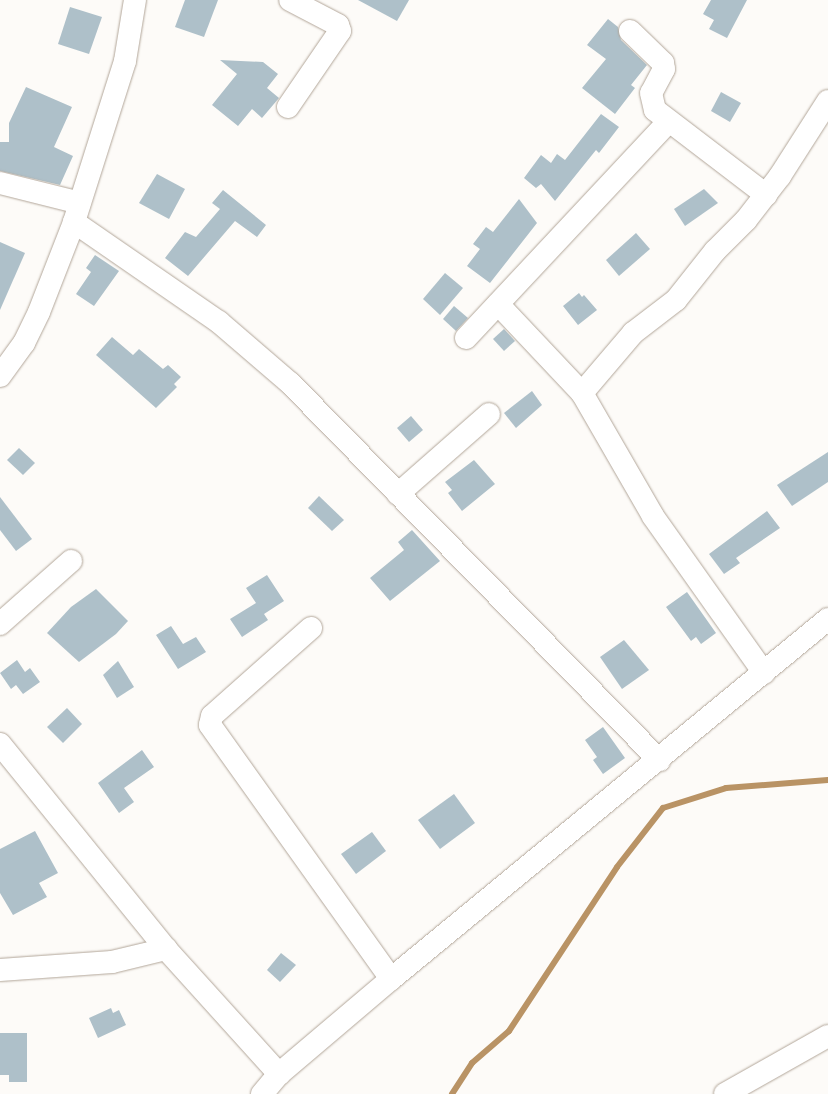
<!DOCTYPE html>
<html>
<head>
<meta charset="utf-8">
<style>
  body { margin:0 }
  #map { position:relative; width:828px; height:1094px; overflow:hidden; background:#fdfbf8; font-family:Rubik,sans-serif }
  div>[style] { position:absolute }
  .stream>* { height:6px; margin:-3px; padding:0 3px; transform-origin:3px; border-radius:3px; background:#b99365 }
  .building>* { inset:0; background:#aec0c9 }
  .roads { filter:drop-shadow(0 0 1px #b2a699) drop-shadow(0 0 1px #b2a699) }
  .street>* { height:22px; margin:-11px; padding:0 11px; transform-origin:11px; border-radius:11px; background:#fff }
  span { translate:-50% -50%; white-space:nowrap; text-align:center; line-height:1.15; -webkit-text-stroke:4px #fff; paint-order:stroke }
</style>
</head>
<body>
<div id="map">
  <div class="stream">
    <i style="left:452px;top:1094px;width:37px;rotate:-57deg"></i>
    <i style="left:472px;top:1063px;width:49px;rotate:-40.9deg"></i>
    <i style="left:509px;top:1031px;width:196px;rotate:-56.6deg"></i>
    <i style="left:617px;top:867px;width:75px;rotate:-52.1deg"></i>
    <i style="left:663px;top:808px;width:66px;rotate:-17.6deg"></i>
    <i style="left:726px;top:788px;width:102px;rotate:-4.5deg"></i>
  </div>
  <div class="building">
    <i style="clip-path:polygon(185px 0,218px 0,204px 37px,175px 27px)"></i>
    <i style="clip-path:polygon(358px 0,409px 0,397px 21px)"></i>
    <i style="clip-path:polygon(711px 0,747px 0,727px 38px,709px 29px,714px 20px,703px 14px)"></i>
    <i style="clip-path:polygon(70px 7px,102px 17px,89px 54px,58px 44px)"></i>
    <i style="clip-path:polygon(608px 19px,618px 27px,621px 40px,647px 65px,631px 85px,635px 88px,615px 114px,582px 88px,606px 59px,587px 45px)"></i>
    <i style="clip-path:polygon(220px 60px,263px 62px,278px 74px,267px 88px,279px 98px,262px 118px,252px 109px,238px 126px,212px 105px,237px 74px)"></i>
    <i style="clip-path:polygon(26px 87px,72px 107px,54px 147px,73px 156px,60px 185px,0 171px,0 142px,9px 142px,9px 123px)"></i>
    <i style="clip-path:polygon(721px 92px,741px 103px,730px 122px,711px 111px)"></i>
    <i style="clip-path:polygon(601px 114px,619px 127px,599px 153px,596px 150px,555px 201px,541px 184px,536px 188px,524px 178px,541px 155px,551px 163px,557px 154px,565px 160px)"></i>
    <i style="clip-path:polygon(157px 174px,185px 189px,169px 219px,139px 203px)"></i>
    <i style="clip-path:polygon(704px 189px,718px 203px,685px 226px,674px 209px)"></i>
    <i style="clip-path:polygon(223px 190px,266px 225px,257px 237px,235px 221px,188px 276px,165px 258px,185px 232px,196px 237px,220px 209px,212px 203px)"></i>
    <i style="clip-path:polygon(519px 199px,537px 223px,490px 283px,467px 266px,480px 249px,473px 244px,486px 227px,493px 232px)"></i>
    <i style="clip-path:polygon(636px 233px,650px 249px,619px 276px,606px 260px)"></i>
    <i style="clip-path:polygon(0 242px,25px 253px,0 310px)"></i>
    <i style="clip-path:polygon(95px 255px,119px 271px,94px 306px,76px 294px,91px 272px,86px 268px)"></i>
    <i style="clip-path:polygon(445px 273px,463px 288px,440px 315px,423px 299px)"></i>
    <i style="clip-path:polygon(579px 293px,582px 297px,584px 295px,597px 310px,578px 325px,563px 306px)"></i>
    <i style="clip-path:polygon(454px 306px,468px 318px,456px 331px,443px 319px)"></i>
    <i style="clip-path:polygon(504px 329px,515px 341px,504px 351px,493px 339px)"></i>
    <i style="clip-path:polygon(112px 337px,133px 355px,139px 349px,163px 369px,168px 365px,181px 377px,174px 384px,177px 387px,156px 408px,96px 355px)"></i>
    <i style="clip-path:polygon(532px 391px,542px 405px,516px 428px,504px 413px)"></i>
    <i style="clip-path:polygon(411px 416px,423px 430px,409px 442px,397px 428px)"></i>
    <i style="clip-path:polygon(19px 448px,35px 463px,23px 475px,7px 460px)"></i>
    <i style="clip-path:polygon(828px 452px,828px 482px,792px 506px,777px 485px)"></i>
    <i style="clip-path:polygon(474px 460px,495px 484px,462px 511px,448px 493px,452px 490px,445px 482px)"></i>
    <i style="clip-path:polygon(319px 496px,344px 520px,332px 531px,308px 508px)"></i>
    <i style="clip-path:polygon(0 497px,32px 539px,16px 551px,0 530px)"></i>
    <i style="clip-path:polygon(767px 511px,780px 528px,736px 558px,740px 563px,724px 574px,709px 554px)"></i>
    <i style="clip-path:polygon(412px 530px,440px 561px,390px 601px,370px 578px,404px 550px,398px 542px)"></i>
    <i style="clip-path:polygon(267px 575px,284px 601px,264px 614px,268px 620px,242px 637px,230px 619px,256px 603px,246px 588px)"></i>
    <i style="clip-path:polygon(96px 589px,128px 621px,116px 634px,79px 662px,47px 633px,71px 607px)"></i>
    <i style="clip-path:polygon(687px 592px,716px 633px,701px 644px,696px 637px,691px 641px,666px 607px)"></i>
    <i style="clip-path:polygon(171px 626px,183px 644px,196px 637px,206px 652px,178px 669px,156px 635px)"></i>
    <i style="clip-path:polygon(624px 640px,649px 670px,622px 689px,600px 657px)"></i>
    <i style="clip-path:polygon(17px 660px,25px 672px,30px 668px,40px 682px,23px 694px,16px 685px,11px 689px,0 673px)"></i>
    <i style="clip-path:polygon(118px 661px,134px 687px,117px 698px,103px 675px)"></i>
    <i style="clip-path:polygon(67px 708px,82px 724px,63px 743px,47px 727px)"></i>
    <i style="clip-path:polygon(603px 727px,625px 758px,603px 774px,593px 760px,597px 757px,585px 740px)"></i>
    <i style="clip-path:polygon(142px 750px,154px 767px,124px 788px,134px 802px,119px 813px,98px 783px)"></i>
    <i style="clip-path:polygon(454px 794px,475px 823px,440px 849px,418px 820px)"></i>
    <i style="clip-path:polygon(35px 831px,58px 873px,39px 883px,47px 897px,13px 915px,0 893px,0 849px)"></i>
    <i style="clip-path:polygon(372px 832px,386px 851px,356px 874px,341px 854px)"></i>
    <i style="clip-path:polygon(281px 953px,296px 965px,280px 982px,267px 970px)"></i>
    <i style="clip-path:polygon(111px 1008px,113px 1013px,119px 1010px,126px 1025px,98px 1038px,89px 1018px)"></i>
    <i style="clip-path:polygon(0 1033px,27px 1033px,27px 1082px,9px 1082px,9px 1075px,0 1075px)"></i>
  </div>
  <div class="roads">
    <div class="street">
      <i style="left:630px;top:31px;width:46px;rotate:44.1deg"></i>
      <i style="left:663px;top:63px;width:6px;rotate:81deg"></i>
      <i style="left:664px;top:69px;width:27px;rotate:118deg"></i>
      <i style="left:651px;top:93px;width:17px;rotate:77deg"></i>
      <i style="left:655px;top:110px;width:140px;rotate:37.4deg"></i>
      <i style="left:288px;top:107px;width:92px;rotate:-55.6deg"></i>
      <i style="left:340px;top:31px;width:6px;rotate:-108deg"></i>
      <i style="left:338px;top:25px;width:54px;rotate:-152.5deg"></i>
      <i style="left:0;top:183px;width:82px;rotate:14deg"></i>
      <i style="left:74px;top:222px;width:176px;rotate:34.6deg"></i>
      <i style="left:219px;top:322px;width:94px;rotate:40.7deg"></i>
      <i style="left:290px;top:383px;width:528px;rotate:45.61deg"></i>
      <i style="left:498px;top:304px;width:122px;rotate:46.7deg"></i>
      <i style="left:466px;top:338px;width:296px;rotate:-46.9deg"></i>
      <i style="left:0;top:376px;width:41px;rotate:-54deg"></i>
      <i style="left:24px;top:343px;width:34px;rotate:-64deg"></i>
      <i style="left:39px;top:312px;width:97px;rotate:-68.7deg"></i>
      <i style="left:74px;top:222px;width:169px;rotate:-72.4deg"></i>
      <i style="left:125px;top:61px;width:62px;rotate:-80.7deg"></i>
      <i style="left:398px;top:494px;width:121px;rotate:-41.3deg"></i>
      <i style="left:0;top:624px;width:95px;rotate:-41.6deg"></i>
      <i style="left:311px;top:628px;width:132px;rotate:138.4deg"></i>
      <i style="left:212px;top:716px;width:9px;rotate:103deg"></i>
      <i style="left:210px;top:725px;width:312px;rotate:54.5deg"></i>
      <i style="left:764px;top:673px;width:192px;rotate:-125.3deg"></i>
      <i style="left:653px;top:516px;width:142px;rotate:-120deg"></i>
      <i style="left:582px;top:393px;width:79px;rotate:-49.6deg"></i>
      <i style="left:633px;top:333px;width:54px;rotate:-37.5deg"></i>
      <i style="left:676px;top:300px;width:63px;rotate:-51.5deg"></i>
      <i style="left:715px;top:251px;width:44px;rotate:-45deg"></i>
      <i style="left:746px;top:220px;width:56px;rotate:-52.3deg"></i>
      <i style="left:780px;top:176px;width:89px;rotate:-57.4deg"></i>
      <i style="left:0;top:744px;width:264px;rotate:51deg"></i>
      <i style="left:166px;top:949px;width:169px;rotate:47.9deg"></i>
      <i style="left:0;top:970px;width:112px;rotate:-4.1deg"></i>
      <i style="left:112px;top:962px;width:56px;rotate:-13.5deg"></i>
      <i style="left:262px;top:1094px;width:26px;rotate:-50deg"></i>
      <i style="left:279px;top:1074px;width:147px;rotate:-40.3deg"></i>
      <i style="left:391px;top:979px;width:566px;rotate:-39.48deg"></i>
      <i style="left:725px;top:1094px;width:118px;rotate:-29.4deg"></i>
    </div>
  </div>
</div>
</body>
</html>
